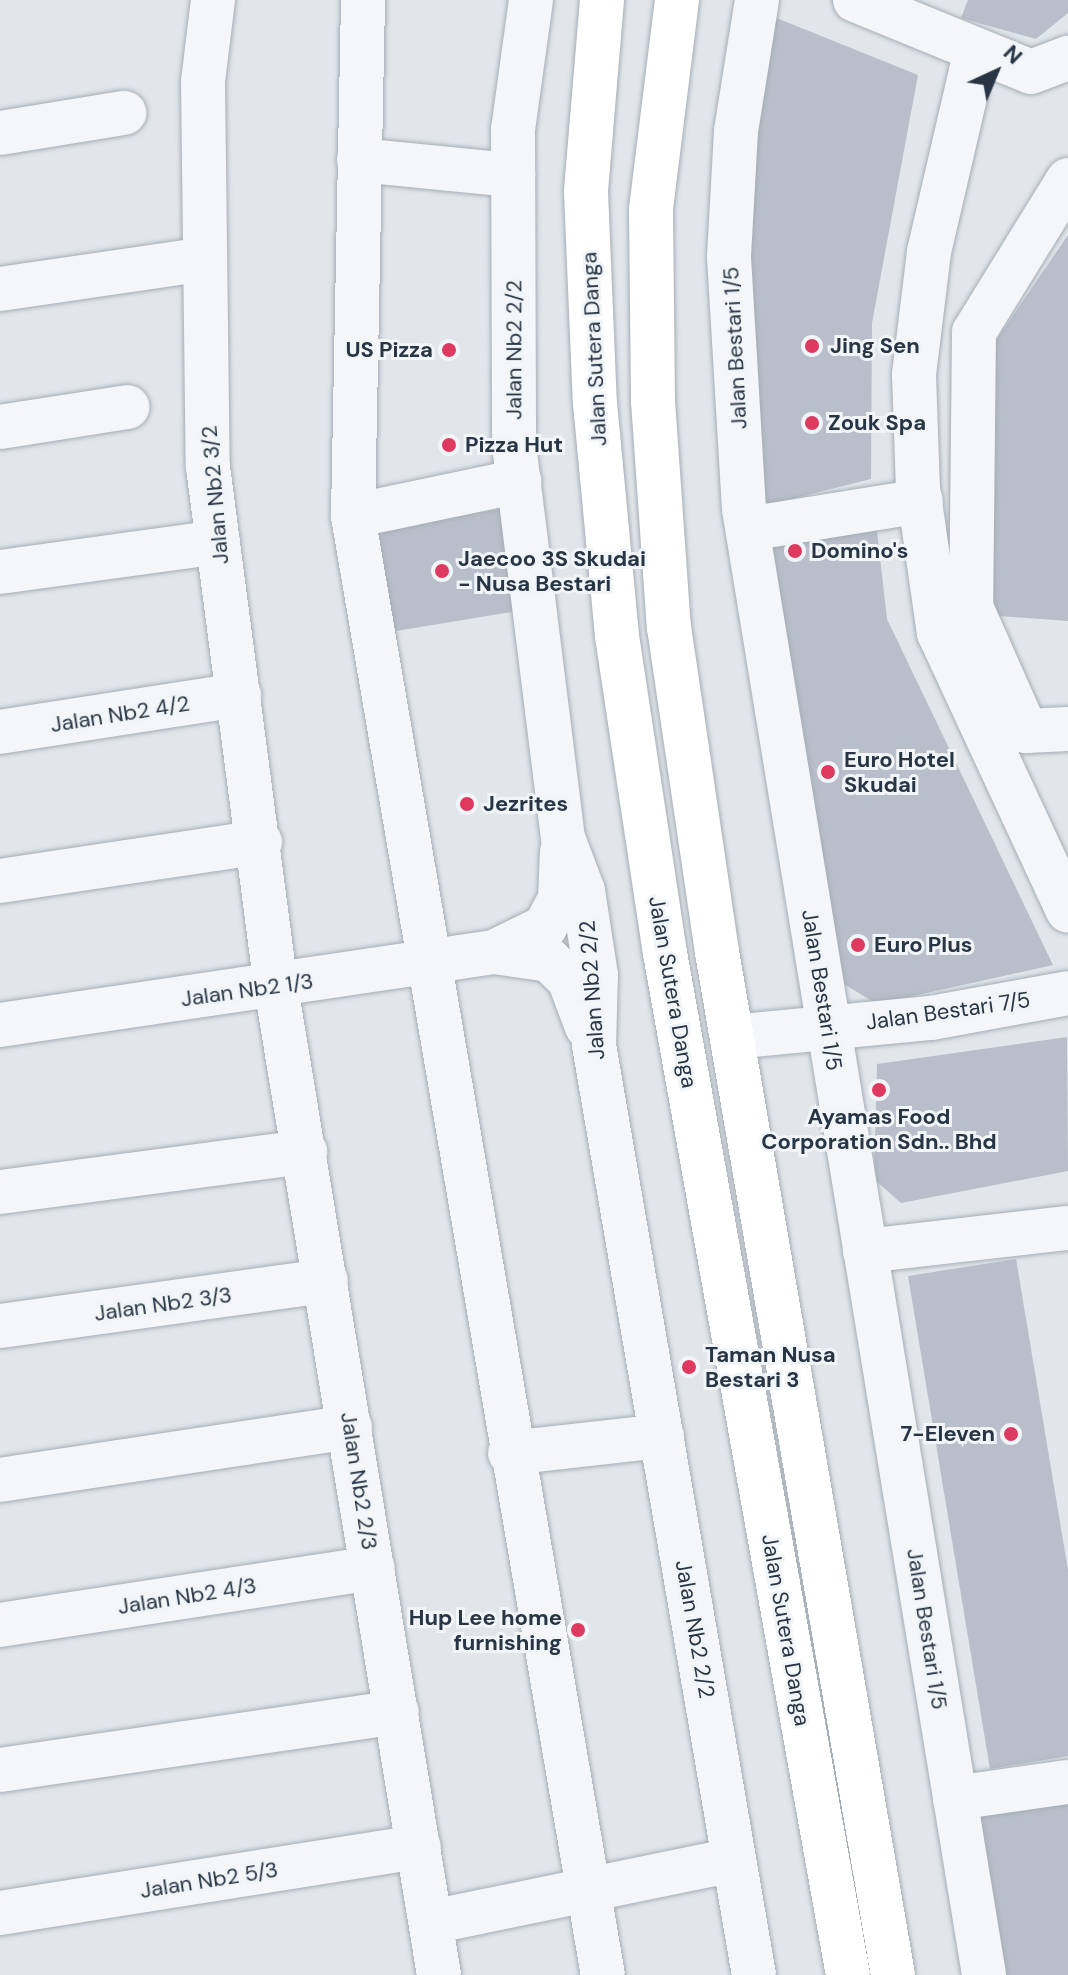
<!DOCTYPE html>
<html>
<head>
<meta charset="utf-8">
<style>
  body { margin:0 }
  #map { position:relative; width:1068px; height:1975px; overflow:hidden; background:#e1e6eb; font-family:"DM Sans",sans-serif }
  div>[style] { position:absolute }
  .building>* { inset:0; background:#b8bfca }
  .roads { filter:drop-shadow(0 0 2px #a5adb6) drop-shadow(0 0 2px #a5adb6) }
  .minor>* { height:44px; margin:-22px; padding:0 22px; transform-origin:22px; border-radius:22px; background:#f4f6f9 }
  .major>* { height:44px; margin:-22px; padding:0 22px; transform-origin:22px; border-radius:22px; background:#fff }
  .dots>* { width:22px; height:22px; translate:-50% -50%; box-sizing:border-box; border:4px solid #f1f5f8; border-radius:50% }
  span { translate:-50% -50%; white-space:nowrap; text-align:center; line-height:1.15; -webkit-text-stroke:6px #f1f5f8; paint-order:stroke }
  .poi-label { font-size:22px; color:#273545; font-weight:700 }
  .left { translate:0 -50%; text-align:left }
  .right { translate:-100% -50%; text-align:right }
  .street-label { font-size:22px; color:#273545 }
  .north { position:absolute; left:956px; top:32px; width:80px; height:80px; -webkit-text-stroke:6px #f1f5f8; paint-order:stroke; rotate:44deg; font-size:22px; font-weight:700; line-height:32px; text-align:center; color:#273545 }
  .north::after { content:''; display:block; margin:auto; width:28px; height:36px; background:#273545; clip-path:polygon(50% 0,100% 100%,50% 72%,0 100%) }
</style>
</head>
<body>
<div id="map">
  <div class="building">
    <i style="clip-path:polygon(968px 0,1068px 0,1068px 13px,1036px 39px,961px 18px)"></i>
    <i style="clip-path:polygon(774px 17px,918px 75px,872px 323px,871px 479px,752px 509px,740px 238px)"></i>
    <i style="clip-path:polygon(1068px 235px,1068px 621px,984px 615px,988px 352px)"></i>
    <i style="clip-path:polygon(500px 509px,518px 611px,378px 634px,369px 531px)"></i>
    <i style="clip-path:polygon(765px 529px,877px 531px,887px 619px,1053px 965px,877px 1004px,837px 980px)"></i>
    <i style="clip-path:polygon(1067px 1037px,1068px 1171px,901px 1203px,874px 1179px,877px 1064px)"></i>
    <i style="clip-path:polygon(1016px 1259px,1068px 1570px,1068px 1756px,990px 1769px,908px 1276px)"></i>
    <i style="clip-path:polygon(1068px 1793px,1068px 1975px,1002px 1975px,972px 1810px)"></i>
  </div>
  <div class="roads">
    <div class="minor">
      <i style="left:213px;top:0;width:82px;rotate:97deg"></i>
      <i style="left:203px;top:81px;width:386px;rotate:89.3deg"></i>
      <i style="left:208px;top:467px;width:524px;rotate:82.55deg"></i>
      <i style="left:276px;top:987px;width:1001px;rotate:80.63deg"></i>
      <i style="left:363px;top:0;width:516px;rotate:91.11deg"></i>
      <i style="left:353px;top:516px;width:1480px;rotate:80.28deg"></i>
      <i style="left:531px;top:0;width:130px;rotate:97.9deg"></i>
      <i style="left:513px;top:129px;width:316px;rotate:89.8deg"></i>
      <i style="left:514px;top:445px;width:396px;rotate:82.9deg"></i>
      <i style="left:563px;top:838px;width:57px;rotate:69.3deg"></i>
      <i style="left:583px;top:891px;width:85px;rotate:81.2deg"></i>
      <i style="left:596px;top:975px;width:70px;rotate:91.6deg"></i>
      <i style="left:594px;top:1045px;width:944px;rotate:80.24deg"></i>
      <i style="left:757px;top:0;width:133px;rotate:99.1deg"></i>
      <i style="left:736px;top:131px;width:126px;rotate:93.2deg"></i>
      <i style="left:729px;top:257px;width:252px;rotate:86.6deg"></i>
      <i style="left:744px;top:509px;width:1486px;rotate:80.7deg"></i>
      <i style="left:855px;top:0;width:190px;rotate:22.2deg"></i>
      <i style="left:1031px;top:72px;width:40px;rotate:-21deg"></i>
      <i style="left:975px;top:54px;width:203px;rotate:103.1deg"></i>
      <i style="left:929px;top:252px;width:124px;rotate:97deg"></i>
      <i style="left:914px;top:375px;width:113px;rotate:88deg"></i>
      <i style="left:918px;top:488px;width:147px;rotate:81.8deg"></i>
      <i style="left:939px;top:633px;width:306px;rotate:65.1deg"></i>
      <i style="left:0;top:133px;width:126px;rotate:-9.2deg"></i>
      <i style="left:359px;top:160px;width:155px;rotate:5.6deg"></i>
      <i style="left:1068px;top:180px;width:179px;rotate:121.7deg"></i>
      <i style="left:974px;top:332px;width:275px;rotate:90.6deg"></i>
      <i style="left:971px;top:607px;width:136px;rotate:66.1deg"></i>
      <i style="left:1026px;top:731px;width:42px;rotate:-2.7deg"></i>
      <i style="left:0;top:289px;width:207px;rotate:-8.3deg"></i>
      <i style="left:0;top:427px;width:129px;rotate:-8.9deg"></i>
      <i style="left:353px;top:516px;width:170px;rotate:-11.9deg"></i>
      <i style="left:748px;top:529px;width:175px;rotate:-9.2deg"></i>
      <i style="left:0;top:572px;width:220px;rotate:-7.8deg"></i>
      <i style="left:0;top:732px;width:242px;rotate:-8.8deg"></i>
      <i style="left:0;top:881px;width:263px;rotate:-8.5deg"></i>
      <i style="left:494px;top:952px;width:57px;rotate:-26.1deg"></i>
      <i style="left:545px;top:927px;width:32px;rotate:-62deg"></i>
      <i style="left:560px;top:899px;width:47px;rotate:-87.6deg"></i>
      <i style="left:0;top:1025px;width:499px;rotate:-8.4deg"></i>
      <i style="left:494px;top:952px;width:56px;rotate:8.3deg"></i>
      <i style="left:549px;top:960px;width:28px;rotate:44deg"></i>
      <i style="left:569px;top:979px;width:51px;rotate:69.4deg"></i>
      <i style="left:732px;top:1037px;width:200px;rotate:-5.5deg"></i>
      <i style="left:931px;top:1018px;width:139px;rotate:-10.3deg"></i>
      <i style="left:0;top:1192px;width:308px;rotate:-7.5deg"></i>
      <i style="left:865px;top:1251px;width:204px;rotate:-6.5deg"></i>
      <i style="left:0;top:1326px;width:329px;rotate:-7.9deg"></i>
      <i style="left:510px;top:1453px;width:153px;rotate:-6.4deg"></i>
      <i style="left:0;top:1480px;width:354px;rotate:-8.6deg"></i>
      <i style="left:0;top:1625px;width:377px;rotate:-8.7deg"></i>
      <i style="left:0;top:1770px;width:401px;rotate:-8.3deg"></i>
      <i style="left:955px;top:1798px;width:114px;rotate:-8.1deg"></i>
      <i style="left:0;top:1913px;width:424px;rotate:-9deg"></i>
      <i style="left:431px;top:1922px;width:309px;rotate:-11.6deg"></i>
    </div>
    <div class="major">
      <i style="left:602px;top:0;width:193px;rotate:94.8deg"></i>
      <i style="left:586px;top:192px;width:211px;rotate:87.6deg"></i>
      <i style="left:595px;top:403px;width:234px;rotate:84.6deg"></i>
      <i style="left:617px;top:636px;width:321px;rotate:81.4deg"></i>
      <i style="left:665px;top:953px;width:1038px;rotate:79.85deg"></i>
      <i style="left:677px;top:0;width:212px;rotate:97.1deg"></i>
      <i style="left:651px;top:210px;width:191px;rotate:89.4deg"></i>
      <i style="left:653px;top:401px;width:227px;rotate:86deg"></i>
      <i style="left:669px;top:627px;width:329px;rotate:81.6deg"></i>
      <i style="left:717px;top:952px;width:1038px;rotate:80.24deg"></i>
    </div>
  </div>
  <div class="dots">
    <i style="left:812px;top:346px;background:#de395f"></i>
    <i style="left:449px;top:350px;background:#de395f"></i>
    <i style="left:812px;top:423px;background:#de395f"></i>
    <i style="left:449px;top:445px;background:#de395f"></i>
    <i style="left:795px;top:551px;background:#de395f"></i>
    <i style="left:442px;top:571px;background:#de395f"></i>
    <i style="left:828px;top:772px;background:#de395f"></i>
    <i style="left:467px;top:804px;background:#de395f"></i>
    <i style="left:858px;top:945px;background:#de395f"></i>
    <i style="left:879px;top:1090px;background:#de395f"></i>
    <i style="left:689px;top:1367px;background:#de395f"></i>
    <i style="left:1011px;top:1434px;background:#de395f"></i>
    <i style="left:578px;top:1630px;background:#de395f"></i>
  </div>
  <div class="poi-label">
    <span class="left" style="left:830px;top:346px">Jing Sen</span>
    <span class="right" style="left:433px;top:350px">US Pizza</span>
    <span class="left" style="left:828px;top:423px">Zouk Spa</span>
    <span class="left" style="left:465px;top:445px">Pizza Hut</span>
    <span class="left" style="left:811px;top:551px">Domino's</span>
    <span class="left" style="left:458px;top:571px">Jaecoo 3S Skudai<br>- Nusa Bestari</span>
    <span class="left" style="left:844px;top:772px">Euro Hotel<br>Skudai</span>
    <span class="left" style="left:483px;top:804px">Jezrites</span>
    <span class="left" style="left:874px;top:945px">Euro Plus</span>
    <span style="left:879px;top:1129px">Ayamas Food<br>Corporation Sdn.. Bhd</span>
    <span class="left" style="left:705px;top:1367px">Taman Nusa<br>Bestari 3</span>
    <span class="right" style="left:995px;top:1434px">7-Eleven</span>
    <span class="right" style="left:562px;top:1630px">Hup Lee home<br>furnishing</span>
  </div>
  <div class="street-label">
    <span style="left:735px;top:348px;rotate:-93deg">Jalan Bestari 1/5</span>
    <span style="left:594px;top:349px;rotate:-93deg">Jalan Sutera Danga</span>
    <span style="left:514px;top:350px;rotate:-90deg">Jalan Nb2 2/2</span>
    <span style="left:215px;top:495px;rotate:-95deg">Jalan Nb2 3/2</span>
    <span style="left:120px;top:714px;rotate:-9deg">Jalan Nb2 4/2</span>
    <span style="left:247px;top:990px;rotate:-8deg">Jalan Nb2 1/3</span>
    <span style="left:592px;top:990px;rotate:-94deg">Jalan Nb2 2/2</span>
    <span style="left:822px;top:990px;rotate:81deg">Jalan Bestari 1/5</span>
    <span style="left:673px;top:992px;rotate:80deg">Jalan Sutera Danga</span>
    <span style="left:948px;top:1011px;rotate:-8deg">Jalan Bestari 7/5</span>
    <span style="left:163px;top:1304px;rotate:-8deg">Jalan Nb2 3/3</span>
    <span style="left:359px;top:1481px;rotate:81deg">Jalan Nb2 2/3</span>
    <span style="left:187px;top:1596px;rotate:-9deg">Jalan Nb2 4/3</span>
    <span style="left:695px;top:1629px;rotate:80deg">Jalan Nb2 2/2</span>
    <span style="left:927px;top:1629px;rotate:81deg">Jalan Bestari 1/5</span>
    <span style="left:786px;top:1630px;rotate:80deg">Jalan Sutera Danga</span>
    <span style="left:209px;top:1880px;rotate:-9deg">Jalan Nb2 5/3</span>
  </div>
  <div class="north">N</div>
</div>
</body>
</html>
